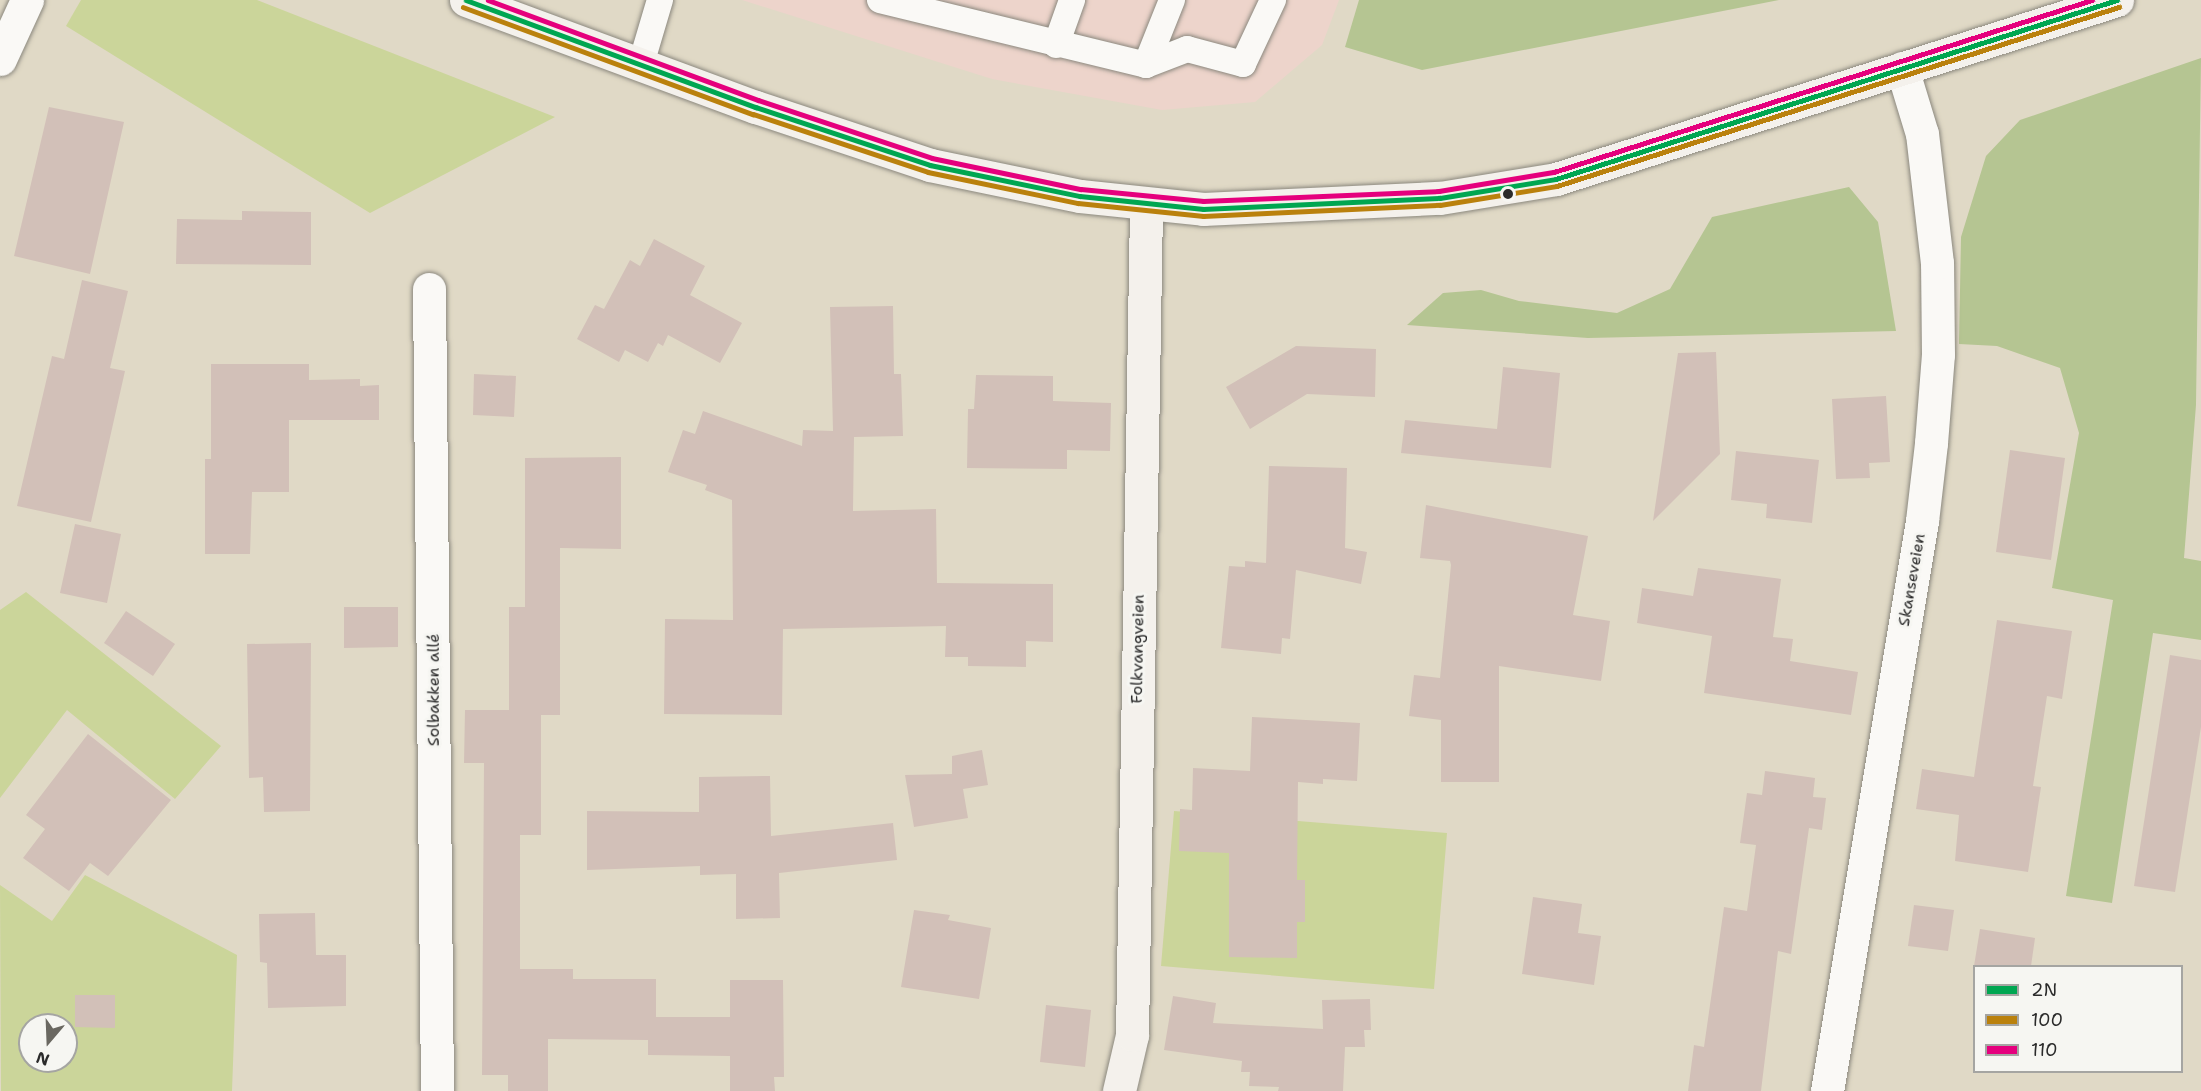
<!DOCTYPE html>
<html>
<head>
<meta charset="utf-8">
<style>
  body { margin:0 }
  #map { position:relative; width:2201px; height:1091px; overflow:hidden; background:#e0d9c6; font-family:"Shantell Sans",sans-serif }
  div>[style] { position:absolute }
  .built>* { inset:0; background:#edd4cb }
  .green>* { inset:0; background:#cbd59a }
  .forest>* { inset:0; background:#b5c592 }
  .building>* { inset:0; background:#d2c0b8 }
  .roads { filter:drop-shadow(0 0 2px #8b887e) drop-shadow(0 0 2px #8b887e) }
  .lane>* { height:26px; margin:-13px; padding:0 13px; transform-origin:13px; border-radius:13px; background:#faf9f6 }
  .street>* { height:33px; margin:-16.5px; padding:0 16.5px; transform-origin:16.5px; border-radius:16.5px; background:#faf9f6 }
  .secondary>* { height:33px; margin:-16.5px; padding:0 16.5px; transform-origin:16.5px; border-radius:16.5px; background:#f4f1ec }
  .bus-1>* { height:4.5px; margin:-2.25px; padding:0 2.25px; transform-origin:2.25px; border-radius:2.25px; background:#00a651 }
  .bus-2>* { height:4.5px; margin:-2.25px; padding:0 2.25px; transform-origin:2.25px; border-radius:2.25px; background:#ba810d }
  .bus-3>* { height:4.5px; margin:-2.25px; padding:0 2.25px; transform-origin:2.25px; border-radius:2.25px; background:#e5007d }
  .dots>* { width:16px; height:16px; translate:-50% -50%; box-sizing:border-box; border:3px solid #f6f6f2; border-radius:50% }
  span { translate:-50% -50%; white-space:nowrap; text-align:center; line-height:1.15; -webkit-text-stroke:6px #f6f6f2; paint-order:stroke }
  .street-label { font-size:16px; color:#2b2b2b }
  .legend { position:absolute; left:1973px; top:965px; width:210px; height:108px; box-sizing:border-box; background:#f6f6f2; border:2px solid #a5a5a2; margin:0; padding:8px 10px; list-style:none; font-size:18px; color:#2b2b2b }
  .legend li { display:flex; align-items:center; gap:12px; height:30px }
  .legend b { width:30px; border:2px solid #a5a5a2 }
  .north { position:absolute; left:18px; top:1013px; width:60px; height:60px; box-sizing:border-box; background:#f6f6f2; border:2px solid #a5a5a2; border-radius:50%; rotate:199deg; font-size:16px; font-weight:700; line-height:24px; text-align:center; color:#2b2b2b }
  .north::after { content:''; display:block; margin:auto; width:21px; height:27px; background:#6a6861; clip-path:polygon(50% 0,100% 100%,50% 72%,0 100%) }
</style>
</head>
<body>
<div id="map">
  <div class="built">
    <i style="clip-path:polygon(742px 0,1339px 0,1322px 45px,1255px 102px,1162px 110px,992px 79px)"></i>
  </div>
  <div class="green">
    <i style="clip-path:polygon(81px 0,257px 0,555px 117px,370px 213px,66px 26px)"></i>
    <i style="clip-path:polygon(26px 592px,221px 746px,175px 799px,67px 710px,0 798px,0 610px)"></i>
    <i style="clip-path:polygon(1174px 811px,1447px 833px,1434px 989px,1161px 966px)"></i>
    <i style="clip-path:polygon(evenodd,85px 875px,237px 955px,232px 1091px,1px 1091px,0 885px,52px 921px,85px 875px,30px 1025px,66px 1025px,66px 1061px,30px 1061px,30px 1025px)"></i>
  </div>
  <div class="forest">
    <i style="clip-path:polygon(1359px 0,1779px 0,1422px 70px,1345px 47px)"></i>
    <i style="clip-path:polygon(2201px 58px,2196px 405px,2184px 558px,2201px 561px,2201px 640px,2153px 633px,2112px 903px,2066px 896px,2113px 600px,2052px 588px,2079px 433px,2060px 368px,1997px 346px,1959px 344px,1961px 237px,1986px 156px,2020px 120px)"></i>
    <i style="clip-path:polygon(1849px 187px,1878px 222px,1896px 331px,1588px 338px,1407px 325px,1443px 293px,1481px 290px,1519px 301px,1617px 313px,1670px 289px,1712px 217px)"></i>
  </div>
  <div class="building">
    <i style="clip-path:polygon(49px 107px,124px 122px,90px 274px,14px 256px)"></i>
    <i style="clip-path:polygon(242px 211px,311px 212px,311px 265px,176px 264px,177px 219px,242px 220px)"></i>
    <i style="clip-path:polygon(654px 239px,705px 266px,690px 295px,742px 323px,720px 363px,668px 335px,663px 346px,658px 343px,648px 362px,625px 350px,619px 362px,577px 339px,595px 305px,604px 309px,630px 260px,640px 266px)"></i>
    <i style="clip-path:polygon(82px 280px,128px 291px,110px 368px,125px 371px,91px 522px,17px 506px,52px 356px,64px 359px)"></i>
    <i style="clip-path:polygon(893px 306px,894px 374px,901px 374px,903px 436px,854px 437px,853px 511px,936px 509px,937px 583px,1053px 584px,1053px 642px,1026px 641px,1026px 667px,968px 666px,968px 657px,945px 657px,946px 626px,783px 629px,782px 715px,664px 714px,665px 619px,733px 620px,732px 500px,705px 490px,707px 485px,668px 472px,683px 430px,695px 434px,703px 411px,802px 446px,803px 430px,833px 431px,830px 307px)"></i>
    <i style="clip-path:polygon(1296px 346px,1376px 349px,1375px 397px,1307px 394px,1250px 429px,1226px 387px)"></i>
    <i style="clip-path:polygon(1716px 352px,1720px 454px,1653px 521px,1678px 353px)"></i>
    <i style="clip-path:polygon(211px 364px,309px 364px,309px 380px,360px 379px,360px 386px,379px 385px,379px 420px,289px 420px,289px 492px,252px 492px,250px 554px,205px 554px,205px 459px,211px 459px)"></i>
    <i style="clip-path:polygon(1503px 367px,1560px 373px,1551px 468px,1401px 453px,1405px 420px,1497px 429px)"></i>
    <i style="clip-path:polygon(474px 374px,516px 376px,514px 417px,473px 415px)"></i>
    <i style="clip-path:polygon(976px 375px,1053px 376px,1053px 401px,1111px 403px,1110px 451px,1067px 450px,1067px 469px,967px 468px,968px 409px,974px 409px)"></i>
    <i style="clip-path:polygon(1886px 396px,1890px 462px,1869px 463px,1870px 478px,1836px 479px,1832px 399px)"></i>
    <i style="clip-path:polygon(2010px 450px,2065px 458px,2051px 560px,1996px 552px)"></i>
    <i style="clip-path:polygon(1736px 451px,1819px 460px,1812px 523px,1766px 518px,1767px 504px,1731px 500px)"></i>
    <i style="clip-path:polygon(621px 457px,621px 549px,560px 548px,560px 715px,541px 715px,541px 835px,520px 835px,520px 969px,573px 969px,573px 979px,656px 979px,656px 1017px,730px 1017px,730px 980px,783px 980px,784px 1077px,774px 1077px,775px 1091px,730px 1091px,730px 1056px,648px 1055px,648px 1040px,548px 1039px,548px 1091px,508px 1091px,508px 1075px,482px 1075px,484px 763px,464px 763px,465px 710px,509px 710px,509px 607px,525px 607px,525px 458px)"></i>
    <i style="clip-path:polygon(1269px 466px,1347px 468px,1345px 548px,1367px 552px,1361px 584px,1296px 570px,1290px 639px,1282px 638px,1281px 654px,1221px 648px,1229px 566px,1245px 567px,1245px 561px,1266px 563px)"></i>
    <i style="clip-path:polygon(1426px 505px,1588px 536px,1573px 615px,1610px 621px,1601px 681px,1499px 666px,1499px 782px,1441px 782px,1441px 720px,1409px 716px,1414px 675px,1440px 678px,1451px 565px,1450px 561px,1420px 558px)"></i>
    <i style="clip-path:polygon(75px 524px,121px 534px,107px 603px,60px 593px)"></i>
    <i style="clip-path:polygon(1698px 568px,1781px 579px,1773px 637px,1793px 639px,1790px 661px,1858px 672px,1851px 715px,1704px 693px,1712px 636px,1637px 623px,1642px 588px,1693px 596px)"></i>
    <i style="clip-path:polygon(344px 607px,398px 607px,398px 647px,344px 648px)"></i>
    <i style="clip-path:polygon(126px 611px,175px 644px,153px 676px,104px 643px)"></i>
    <i style="clip-path:polygon(1997px 620px,2072px 631px,2062px 699px,2047px 696px,2033px 786px,2041px 787px,2028px 872px,1955px 861px,1959px 815px,1916px 809px,1922px 769px,1974px 777px)"></i>
    <i style="clip-path:polygon(311px 643px,310px 811px,264px 812px,263px 777px,249px 778px,247px 644px)"></i>
    <i style="clip-path:polygon(2170px 655px,2201px 660px,2201px 727px,2175px 892px,2134px 886px)"></i>
    <i style="clip-path:polygon(1252px 717px,1360px 723px,1357px 781px,1323px 779px,1323px 784px,1298px 782px,1297px 880px,1305px 880px,1305px 922px,1297px 922px,1297px 958px,1229px 957px,1229px 853px,1179px 851px,1180px 809px,1192px 810px,1193px 768px,1250px 771px)"></i>
    <i style="clip-path:polygon(88px 734px,171px 800px,108px 876px,90px 863px,69px 891px,23px 858px,45px 829px,26px 815px)"></i>
    <i style="clip-path:polygon(982px 750px,988px 785px,963px 789px,968px 818px,914px 827px,905px 775px,952px 774px,952px 756px)"></i>
    <i style="clip-path:polygon(1765px 771px,1815px 778px,1813px 797px,1826px 798px,1822px 830px,1809px 828px,1791px 954px,1778px 951px,1761px 1091px,1688px 1091px,1694px 1045px,1704px 1047px,1724px 907px,1747px 911px,1756px 845px,1740px 843px,1747px 793px,1762px 795px)"></i>
    <i style="clip-path:polygon(770px 776px,771px 836px,893px 823px,897px 860px,779px 873px,780px 918px,736px 919px,736px 874px,700px 875px,700px 866px,587px 870px,587px 811px,699px 812px,699px 777px)"></i>
    <i style="clip-path:polygon(1533px 897px,1582px 904px,1578px 933px,1601px 936px,1594px 985px,1522px 974px)"></i>
    <i style="clip-path:polygon(1914px 905px,1954px 910px,1948px 951px,1908px 946px)"></i>
    <i style="clip-path:polygon(914px 910px,950px 915px,948px 920px,991px 928px,979px 999px,901px 987px)"></i>
    <i style="clip-path:polygon(315px 913px,316px 955px,346px 955px,346px 1006px,268px 1008px,267px 963px,260px 962px,259px 914px)"></i>
    <i style="clip-path:polygon(1980px 929px,2035px 938px,2031px 966px,1974px 966px)"></i>
    <i style="clip-path:polygon(75px 995px,115px 995px,115px 1028px,75px 1027px)"></i>
    <i style="clip-path:polygon(1173px 996px,1216px 1003px,1213px 1023px,1323px 1029px,1322px 1000px,1370px 999px,1371px 1030px,1364px 1030px,1365px 1047px,1345px 1047px,1343px 1091px,1278px 1091px,1279px 1087px,1249px 1086px,1250px 1072px,1241px 1072px,1242px 1061px,1164px 1050px)"></i>
    <i style="clip-path:polygon(1046px 1005px,1091px 1010px,1085px 1067px,1040px 1062px)"></i>
  </div>
  <div class="roads">
    <div class="lane">
      <i style="left:880px;top:0;width:274px;rotate:13.7deg"></i>
      <i style="left:1146px;top:65px;width:44px;rotate:-21.3deg"></i>
      <i style="left:1187px;top:49px;width:58px;rotate:15deg"></i>
      <i style="left:1243px;top:64px;width:71px;rotate:-64.9deg"></i>
      <i style="left:1056px;top:45px;width:48px;rotate:-70.4deg"></i>
      <i style="left:641px;top:64px;width:67px;rotate:-73.5deg"></i>
      <i style="left:1146px;top:65px;width:70px;rotate:-68.2deg"></i>
    </div>
    <div class="street">
      <i style="left:0;top:59px;width:65px;rotate:-65.4deg"></i>
      <i style="left:429px;top:289px;width:802px;rotate:89.43deg"></i>
      <i style="left:1827px;top:1091px;width:578px;rotate:-80.54deg"></i>
      <i style="left:1922px;top:521px;width:79px;rotate:-83.4deg"></i>
      <i style="left:1931px;top:443px;width:88px;rotate:-85.5deg"></i>
      <i style="left:1938px;top:355px;width:92px;rotate:-90.6deg"></i>
      <i style="left:1937px;top:263px;width:130px;rotate:-96.6deg"></i>
      <i style="left:1922px;top:134px;width:69px;rotate:-106.9deg"></i>
    </div>
    <div class="secondary">
      <i style="left:466px;top:0;width:309px;rotate:20.3deg"></i>
      <i style="left:756px;top:107px;width:183px;rotate:18.4deg"></i>
      <i style="left:930px;top:165px;width:153px;rotate:11.7deg"></i>
      <i style="left:1080px;top:196px;width:124px;rotate:6deg"></i>
      <i style="left:1203px;top:209px;width:237px;rotate:-2.7deg"></i>
      <i style="left:1440px;top:198px;width:118px;rotate:-9.3deg"></i>
      <i style="left:1556px;top:179px;width:589px;rotate:-17.7deg"></i>
      <i style="left:1119px;top:1091px;width:57px;rotate:-76.9deg"></i>
      <i style="left:1132px;top:1035px;width:829px;rotate:-89.03deg"></i>
    </div>
  </div>
  <div class="bus-1">
    <i style="left:466px;top:0;width:309px;rotate:20.3deg"></i>
    <i style="left:756px;top:107px;width:183px;rotate:18.4deg"></i>
    <i style="left:930px;top:165px;width:153px;rotate:11.7deg"></i>
    <i style="left:1080px;top:196px;width:124px;rotate:6deg"></i>
    <i style="left:1203px;top:209px;width:237px;rotate:-2.7deg"></i>
    <i style="left:1440px;top:198px;width:118px;rotate:-9.3deg"></i>
    <i style="left:1556px;top:179px;width:589px;rotate:-17.7deg"></i>
  </div>
  <div class="bus-2">
    <i style="left:463px;top:7px;width:309px;rotate:20.3deg"></i>
    <i style="left:753px;top:114px;width:184px;rotate:18.3deg"></i>
    <i style="left:928px;top:172px;width:153px;rotate:11.7deg"></i>
    <i style="left:1078px;top:203px;width:126px;rotate:5.9deg"></i>
    <i style="left:1203px;top:216px;width:237px;rotate:-2.7deg"></i>
    <i style="left:1440px;top:205px;width:119px;rotate:-9.2deg"></i>
    <i style="left:1557px;top:186px;width:590px;rotate:-17.67deg"></i>
  </div>
  <div class="bus-3">
    <i style="left:488px;top:0;width:288px;rotate:20.3deg"></i>
    <i style="left:758px;top:100px;width:183px;rotate:18.4deg"></i>
    <i style="left:932px;top:158px;width:152px;rotate:11.8deg"></i>
    <i style="left:1081px;top:189px;width:123px;rotate:5.6deg"></i>
    <i style="left:1203px;top:201px;width:236px;rotate:-2.4deg"></i>
    <i style="left:1439px;top:191px;width:117px;rotate:-9.4deg"></i>
    <i style="left:1554px;top:172px;width:565px;rotate:-17.73deg"></i>
  </div>
  <div class="dots">
    <i style="left:1508px;top:194px;background:#2b2b2b"></i>
  </div>
  <div class="street-label">
    <span style="left:1912px;top:580px;rotate:-80deg">Skanseveien</span>
    <span style="left:1138px;top:649px;rotate:-89deg">Folkvangveien</span>
    <span style="left:434px;top:690px;rotate:-90deg">Solbakken allé</span>
  </div>
  <ul class="legend">
  <li><b style="height:8px;background:#00a651"></b>2N</li>
  <li><b style="height:8px;background:#ba810d"></b>100</li>
  <li><b style="height:8px;background:#e5007d"></b>110</li>
  </ul>
  <div class="north">N</div>
</div>
</body>
</html>
